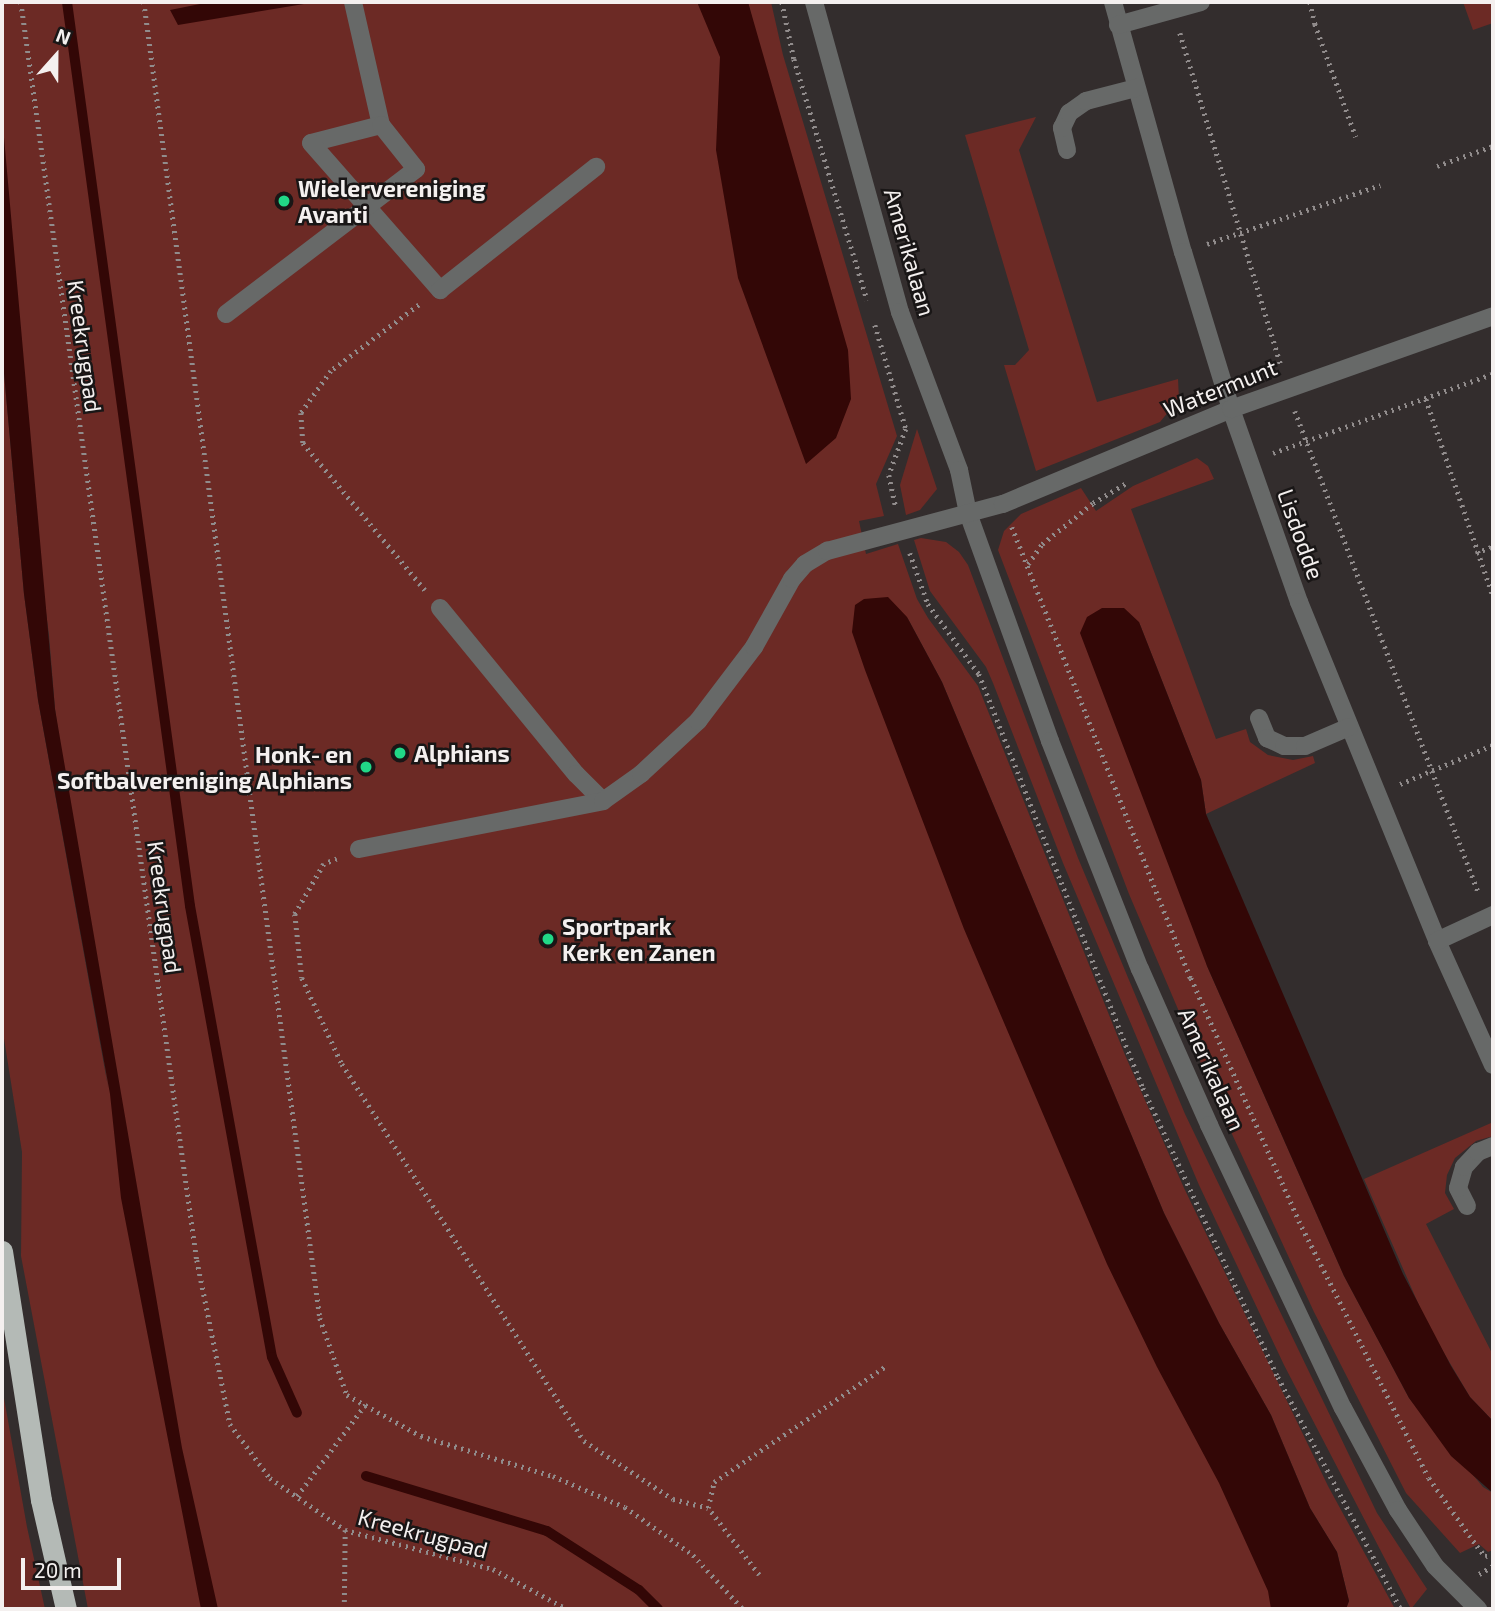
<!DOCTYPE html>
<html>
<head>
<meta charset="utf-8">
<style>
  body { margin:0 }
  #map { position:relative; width:1495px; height:1611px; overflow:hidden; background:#332d2d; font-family:"Exo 2",sans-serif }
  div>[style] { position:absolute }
  .green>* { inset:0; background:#6c2a25 }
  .water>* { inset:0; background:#330706 }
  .stream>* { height:10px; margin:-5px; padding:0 5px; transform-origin:5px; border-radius:5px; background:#330706 }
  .path>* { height:4.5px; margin-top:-2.25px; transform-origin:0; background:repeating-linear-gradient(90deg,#918c8c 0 2px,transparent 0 7px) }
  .minor>* { height:18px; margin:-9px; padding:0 9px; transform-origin:9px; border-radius:9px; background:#676968 }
  .highway>* { height:21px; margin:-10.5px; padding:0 10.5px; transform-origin:10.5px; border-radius:10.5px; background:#b4bab6 }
  .dots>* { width:19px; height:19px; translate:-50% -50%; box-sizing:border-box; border:4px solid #191616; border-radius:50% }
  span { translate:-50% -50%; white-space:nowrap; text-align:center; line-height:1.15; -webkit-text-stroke:5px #191616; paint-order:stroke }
  .poi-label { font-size:23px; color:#f4f0ef; font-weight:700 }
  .left { translate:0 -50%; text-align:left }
  .right { translate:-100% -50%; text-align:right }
  .street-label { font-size:23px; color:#f4f0ef }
  .frame { position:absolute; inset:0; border:4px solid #f4f0ef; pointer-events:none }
  .north { position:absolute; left:21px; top:21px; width:70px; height:70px; -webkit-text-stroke:5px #191616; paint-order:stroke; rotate:21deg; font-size:19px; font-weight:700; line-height:28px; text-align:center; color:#f4f0ef }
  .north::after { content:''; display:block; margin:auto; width:24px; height:32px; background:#f4f0ef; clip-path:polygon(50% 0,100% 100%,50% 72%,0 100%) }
  .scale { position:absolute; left:21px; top:1558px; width:100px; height:32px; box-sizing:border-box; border:4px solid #f4f0ef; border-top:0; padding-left:9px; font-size:21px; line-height:24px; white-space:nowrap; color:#f4f0ef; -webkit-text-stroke:5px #191616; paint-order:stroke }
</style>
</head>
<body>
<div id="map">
  <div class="green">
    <i style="clip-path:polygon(2px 2px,727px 2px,759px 46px,748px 2px,771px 2px,783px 55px,897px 436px,876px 484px,884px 516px,859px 521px,866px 554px,898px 544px,917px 599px,928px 618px,978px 686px,1125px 1055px,1184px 1188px,1328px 1486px,1395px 1609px,1346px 1609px,1349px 1601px,1337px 1552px,1310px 1508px,1271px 1415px,1219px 1323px,1164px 1213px,942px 682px,907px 617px,1313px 1609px,88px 1609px,21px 1256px,22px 1152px,2px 1026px,2px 351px,24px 594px,38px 700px,108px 1087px,55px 709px,49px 635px,2px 286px)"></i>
    <i style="clip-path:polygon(1463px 2px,1493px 2px,1493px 23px,1473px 30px)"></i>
    <i style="clip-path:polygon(1036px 117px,1019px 150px,1097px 402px,1178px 379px,1179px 399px,1160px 422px,1036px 471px,1004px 365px,1015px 365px,1029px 350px,965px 135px)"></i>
    <i style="clip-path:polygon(917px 429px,937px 489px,920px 510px,906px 515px,900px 485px)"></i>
    <i style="clip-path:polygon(1197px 458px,1208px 466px,1214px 479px,1131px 509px,1216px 739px,1246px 729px,1250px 742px,1268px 755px,1293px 760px,1313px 756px,1315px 763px,1206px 814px,1201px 780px,1139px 622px,1207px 966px,1344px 1276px,1409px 1398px,1483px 1487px,1493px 1493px,1493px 1550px,1488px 1552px,1479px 1544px,1460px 1553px,1406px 1493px,1314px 1312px,1220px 1108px,1129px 894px,998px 550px,1004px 531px,1021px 514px,1081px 488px,1096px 511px,1133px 486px)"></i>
    <i style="clip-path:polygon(921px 538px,946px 542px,959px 552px,968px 565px,1078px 858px,1185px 1114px,1377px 1513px,1427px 1589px,1411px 1609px,1284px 1365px,1199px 1185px,1063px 863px,993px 683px,986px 667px,930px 591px,914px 540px)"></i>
    <i style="clip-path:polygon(1491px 1123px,1493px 1136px,1476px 1141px,1455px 1158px,1447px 1175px,1445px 1193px,1454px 1209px,1426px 1224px,1493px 1355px,1493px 1421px,1470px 1397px,1428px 1326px,1364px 1179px)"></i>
    <i style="clip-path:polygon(2px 1387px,27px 1527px,45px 1609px,2px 1609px)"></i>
  </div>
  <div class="water">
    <i style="clip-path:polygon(210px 2px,316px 2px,178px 25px,170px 10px)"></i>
    <i style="clip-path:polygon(697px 2px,748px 2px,848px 350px,851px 399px,836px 438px,806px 464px,738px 278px,716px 150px,720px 57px)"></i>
    <i style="clip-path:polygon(2px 115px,55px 709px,182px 1448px,218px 1609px,201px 1609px,121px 1198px,110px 1094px,38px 700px,24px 594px,2px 351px)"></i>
    <i style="clip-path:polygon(888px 597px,907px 617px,942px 682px,1164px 1213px,1219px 1323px,1271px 1415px,1310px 1508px,1337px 1552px,1349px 1601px,1346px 1609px,1271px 1609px,1268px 1591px,1219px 1483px,1157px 1367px,1107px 1264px,964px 929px,865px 670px,852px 632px,855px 605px,864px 599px)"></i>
    <i style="clip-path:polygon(1102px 608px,1124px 608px,1139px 622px,1201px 780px,1206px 814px,1403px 1274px,1451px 1366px,1470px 1397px,1493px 1421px,1493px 1493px,1451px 1456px,1409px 1398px,1344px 1276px,1207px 966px,1080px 633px,1087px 617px)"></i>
  </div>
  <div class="stream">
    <i style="left:67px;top:2px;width:912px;rotate:82.25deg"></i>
    <i style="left:190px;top:906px;width:458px;rotate:79.7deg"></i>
    <i style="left:272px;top:1357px;width:61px;rotate:65.9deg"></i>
    <i style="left:366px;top:1476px;width:189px;rotate:16.9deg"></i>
    <i style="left:547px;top:1531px;width:109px;rotate:32.7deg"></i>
    <i style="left:639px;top:1590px;width:27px;rotate:45deg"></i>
  </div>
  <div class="path">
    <i style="left:21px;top:2px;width:1270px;rotate:82.04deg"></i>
    <i style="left:197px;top:1260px;width:167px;rotate:78.6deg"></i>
    <i style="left:230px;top:1424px;width:67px;rotate:53.5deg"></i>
    <i style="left:270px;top:1478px;width:91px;rotate:34.7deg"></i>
    <i style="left:345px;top:1530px;width:153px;rotate:14.8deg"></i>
    <i style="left:493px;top:1569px;width:84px;rotate:28.4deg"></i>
    <i style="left:144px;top:2px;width:1328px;rotate:82.38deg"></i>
    <i style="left:320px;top:1318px;width:82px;rotate:70.7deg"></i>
    <i style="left:347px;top:1395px;width:85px;rotate:29deg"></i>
    <i style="left:421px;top:1436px;width:138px;rotate:16.9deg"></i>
    <i style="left:553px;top:1476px;width:78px;rotate:23.3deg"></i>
    <i style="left:625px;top:1507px;width:83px;rotate:35.2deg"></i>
    <i style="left:693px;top:1555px;width:74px;rotate:47.2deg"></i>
    <i style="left:782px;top:2px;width:58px;rotate:78.1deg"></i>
    <i style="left:794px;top:59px;width:252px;rotate:73.1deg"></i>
    <i style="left:1310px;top:2px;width:23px;rotate:77deg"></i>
    <i style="left:1315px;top:24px;width:120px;rotate:70.1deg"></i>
    <i style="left:1180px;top:33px;width:348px;rotate:73.1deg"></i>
    <i style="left:1437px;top:166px;width:59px;rotate:-19.7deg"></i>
    <i style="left:1207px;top:244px;width:183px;rotate:-18.8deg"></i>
    <i style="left:419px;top:305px;width:110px;rotate:143.1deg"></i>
    <i style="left:331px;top:371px;width:52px;rotate:125.5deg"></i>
    <i style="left:301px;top:413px;width:30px;rotate:86deg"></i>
    <i style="left:303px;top:443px;width:191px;rotate:50.3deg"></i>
    <i style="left:875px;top:325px;width:109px;rotate:73.4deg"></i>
    <i style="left:906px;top:429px;width:49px;rotate:110.3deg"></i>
    <i style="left:889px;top:475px;width:33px;rotate:78deg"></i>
    <i style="left:1426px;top:399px;width:208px;rotate:71.2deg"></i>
    <i style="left:1295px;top:411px;width:517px;rotate:69.15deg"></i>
    <i style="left:1273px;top:453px;width:234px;rotate:-19.8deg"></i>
    <i style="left:1012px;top:527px;width:485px;rotate:68.4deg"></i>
    <i style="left:1191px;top:978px;width:273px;rotate:66deg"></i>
    <i style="left:1302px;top:1227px;width:281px;rotate:63.2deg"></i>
    <i style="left:1429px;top:1478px;width:83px;rotate:54.8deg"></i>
    <i style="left:1477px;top:1546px;width:13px;rotate:51deg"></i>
    <i style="left:1485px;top:1556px;width:8px;rotate:-14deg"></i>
    <i style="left:910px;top:553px;width:54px;rotate:70.6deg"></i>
    <i style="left:928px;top:604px;width:87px;rotate:53.9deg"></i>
    <i style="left:979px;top:674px;width:445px;rotate:68.4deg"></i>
    <i style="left:1143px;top:1088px;width:319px;rotate:65deg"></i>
    <i style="left:1278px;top:1377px;width:263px;rotate:62.1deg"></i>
    <i style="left:1476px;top:553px;width:18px;rotate:-22deg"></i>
    <i style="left:1028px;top:564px;width:24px;rotate:-55deg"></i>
    <i style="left:1042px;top:544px;width:65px;rotate:-38.8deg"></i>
    <i style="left:1093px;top:503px;width:41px;rotate:-31deg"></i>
    <i style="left:1400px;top:784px;width:101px;rotate:-22.8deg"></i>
    <i style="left:337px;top:859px;width:14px;rotate:159deg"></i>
    <i style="left:324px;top:864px;width:58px;rotate:120.1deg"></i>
    <i style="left:295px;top:914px;width:64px;rotate:83.8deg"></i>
    <i style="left:302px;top:978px;width:95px;rotate:65.1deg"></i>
    <i style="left:342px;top:1064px;width:448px;rotate:57.3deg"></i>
    <i style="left:584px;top:1441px;width:106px;rotate:33.1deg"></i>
    <i style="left:673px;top:1499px;width:36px;rotate:14deg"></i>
    <i style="left:297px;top:1496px;width:114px;rotate:-53.2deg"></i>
    <i style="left:1479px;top:1574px;width:16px;rotate:-30deg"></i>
    <i style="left:759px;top:1575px;width:84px;rotate:-127.3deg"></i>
    <i style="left:708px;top:1508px;width:27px;rotate:-77deg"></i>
    <i style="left:714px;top:1482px;width:207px;rotate:-34deg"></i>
    <i style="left:344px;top:1609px;width:79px;rotate:-89.3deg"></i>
  </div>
  <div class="minor">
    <i style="left:353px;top:2px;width:126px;rotate:77.2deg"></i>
    <i style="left:381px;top:125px;width:72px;rotate:165.6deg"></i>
    <i style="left:311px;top:143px;width:196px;rotate:48.7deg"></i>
    <i style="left:440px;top:290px;width:199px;rotate:-38.3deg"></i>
    <i style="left:814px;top:2px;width:322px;rotate:74.5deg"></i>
    <i style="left:900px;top:312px;width:169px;rotate:69.5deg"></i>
    <i style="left:959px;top:470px;width:44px;rotate:78.2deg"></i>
    <i style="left:968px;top:513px;width:242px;rotate:70.2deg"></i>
    <i style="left:1050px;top:741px;width:245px;rotate:68.5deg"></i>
    <i style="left:1140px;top:969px;width:171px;rotate:66.1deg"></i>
    <i style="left:1209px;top:1125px;width:313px;rotate:64.7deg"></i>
    <i style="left:1343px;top:1408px;width:116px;rotate:61.7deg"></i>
    <i style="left:1398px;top:1510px;width:67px;rotate:56.5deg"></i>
    <i style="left:1435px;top:1566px;width:61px;rotate:45deg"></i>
    <i style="left:1113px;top:2px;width:260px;rotate:74.4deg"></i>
    <i style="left:1183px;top:252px;width:164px;rotate:73deg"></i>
    <i style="left:1231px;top:409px;width:205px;rotate:70.6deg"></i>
    <i style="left:1299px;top:602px;width:366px;rotate:67.8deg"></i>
    <i style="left:1437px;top:941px;width:136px;rotate:65.7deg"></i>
    <i style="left:1118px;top:25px;width:86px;rotate:-15.5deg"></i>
    <i style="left:1067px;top:150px;width:23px;rotate:-103deg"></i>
    <i style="left:1062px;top:128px;width:17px;rotate:-65deg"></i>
    <i style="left:1069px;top:113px;width:21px;rotate:-35deg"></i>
    <i style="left:1086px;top:101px;width:52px;rotate:-14.6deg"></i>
    <i style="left:226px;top:314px;width:239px;rotate:-37.3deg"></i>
    <i style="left:416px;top:169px;width:56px;rotate:-128.5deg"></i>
    <i style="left:440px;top:608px;width:215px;rotate:50.7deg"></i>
    <i style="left:576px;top:774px;width:38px;rotate:45deg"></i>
    <i style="left:1259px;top:718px;width:22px;rotate:68deg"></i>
    <i style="left:1267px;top:738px;width:19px;rotate:25deg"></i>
    <i style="left:1284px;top:746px;width:21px"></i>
    <i style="left:1305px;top:746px;width:48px;rotate:-23.4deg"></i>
    <i style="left:359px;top:849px;width:249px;rotate:-11.1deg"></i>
    <i style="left:603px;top:801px;width:47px;rotate:-35.4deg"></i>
    <i style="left:641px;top:774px;width:78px;rotate:-42.9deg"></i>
    <i style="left:698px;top:721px;width:93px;rotate:-52.9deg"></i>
    <i style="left:754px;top:647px;width:78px;rotate:-60.8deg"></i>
    <i style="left:792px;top:579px;width:20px;rotate:-49deg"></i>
    <i style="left:805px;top:564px;width:26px;rotate:-31deg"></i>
    <i style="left:827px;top:551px;width:182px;rotate:-15deg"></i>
    <i style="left:1003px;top:504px;width:247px;rotate:-22.6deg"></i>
    <i style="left:1231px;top:409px;width:278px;rotate:-19.5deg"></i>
    <i style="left:1437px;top:941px;width:62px;rotate:-24.9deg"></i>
    <i style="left:1467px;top:1206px;width:20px;rotate:-117deg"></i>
    <i style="left:1458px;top:1188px;width:22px;rotate:-74deg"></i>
    <i style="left:1464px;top:1167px;width:21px;rotate:-47deg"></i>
    <i style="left:1478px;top:1152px;width:16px;rotate:-22deg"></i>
  </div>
  <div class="highway">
    <i style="left:2px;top:1251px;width:252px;rotate:81.1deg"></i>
    <i style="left:41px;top:1500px;width:112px;rotate:77.1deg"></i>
  </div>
  <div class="dots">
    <i style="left:284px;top:201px;background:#21d887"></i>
    <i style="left:400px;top:753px;background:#21d887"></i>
    <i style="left:366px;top:767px;background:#21d887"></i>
    <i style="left:548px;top:939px;background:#21d887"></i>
  </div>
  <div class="poi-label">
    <span class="left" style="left:298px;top:201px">Wielervereniging<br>Avanti</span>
    <span class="left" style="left:414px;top:753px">Alphians</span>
    <span class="right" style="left:352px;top:767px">Honk- en<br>Softbalvereniging Alphians</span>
    <span class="left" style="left:562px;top:939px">Sportpark<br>Kerk en Zanen</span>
  </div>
  <div class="street-label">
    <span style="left:910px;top:252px;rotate:74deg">Amerikalaan</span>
    <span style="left:85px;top:346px;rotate:82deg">Kreekrugpad</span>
    <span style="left:1220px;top:388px;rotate:-22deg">Watermunt</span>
    <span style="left:1301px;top:534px;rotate:70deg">Lisdodde</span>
    <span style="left:165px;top:907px;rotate:82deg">Kreekrugpad</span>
    <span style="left:1212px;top:1069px;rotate:66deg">Amerikalaan</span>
    <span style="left:423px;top:1533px;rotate:15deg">Kreekrugpad</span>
  </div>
  <div class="frame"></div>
  <div class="north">N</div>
  <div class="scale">20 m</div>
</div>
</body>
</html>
